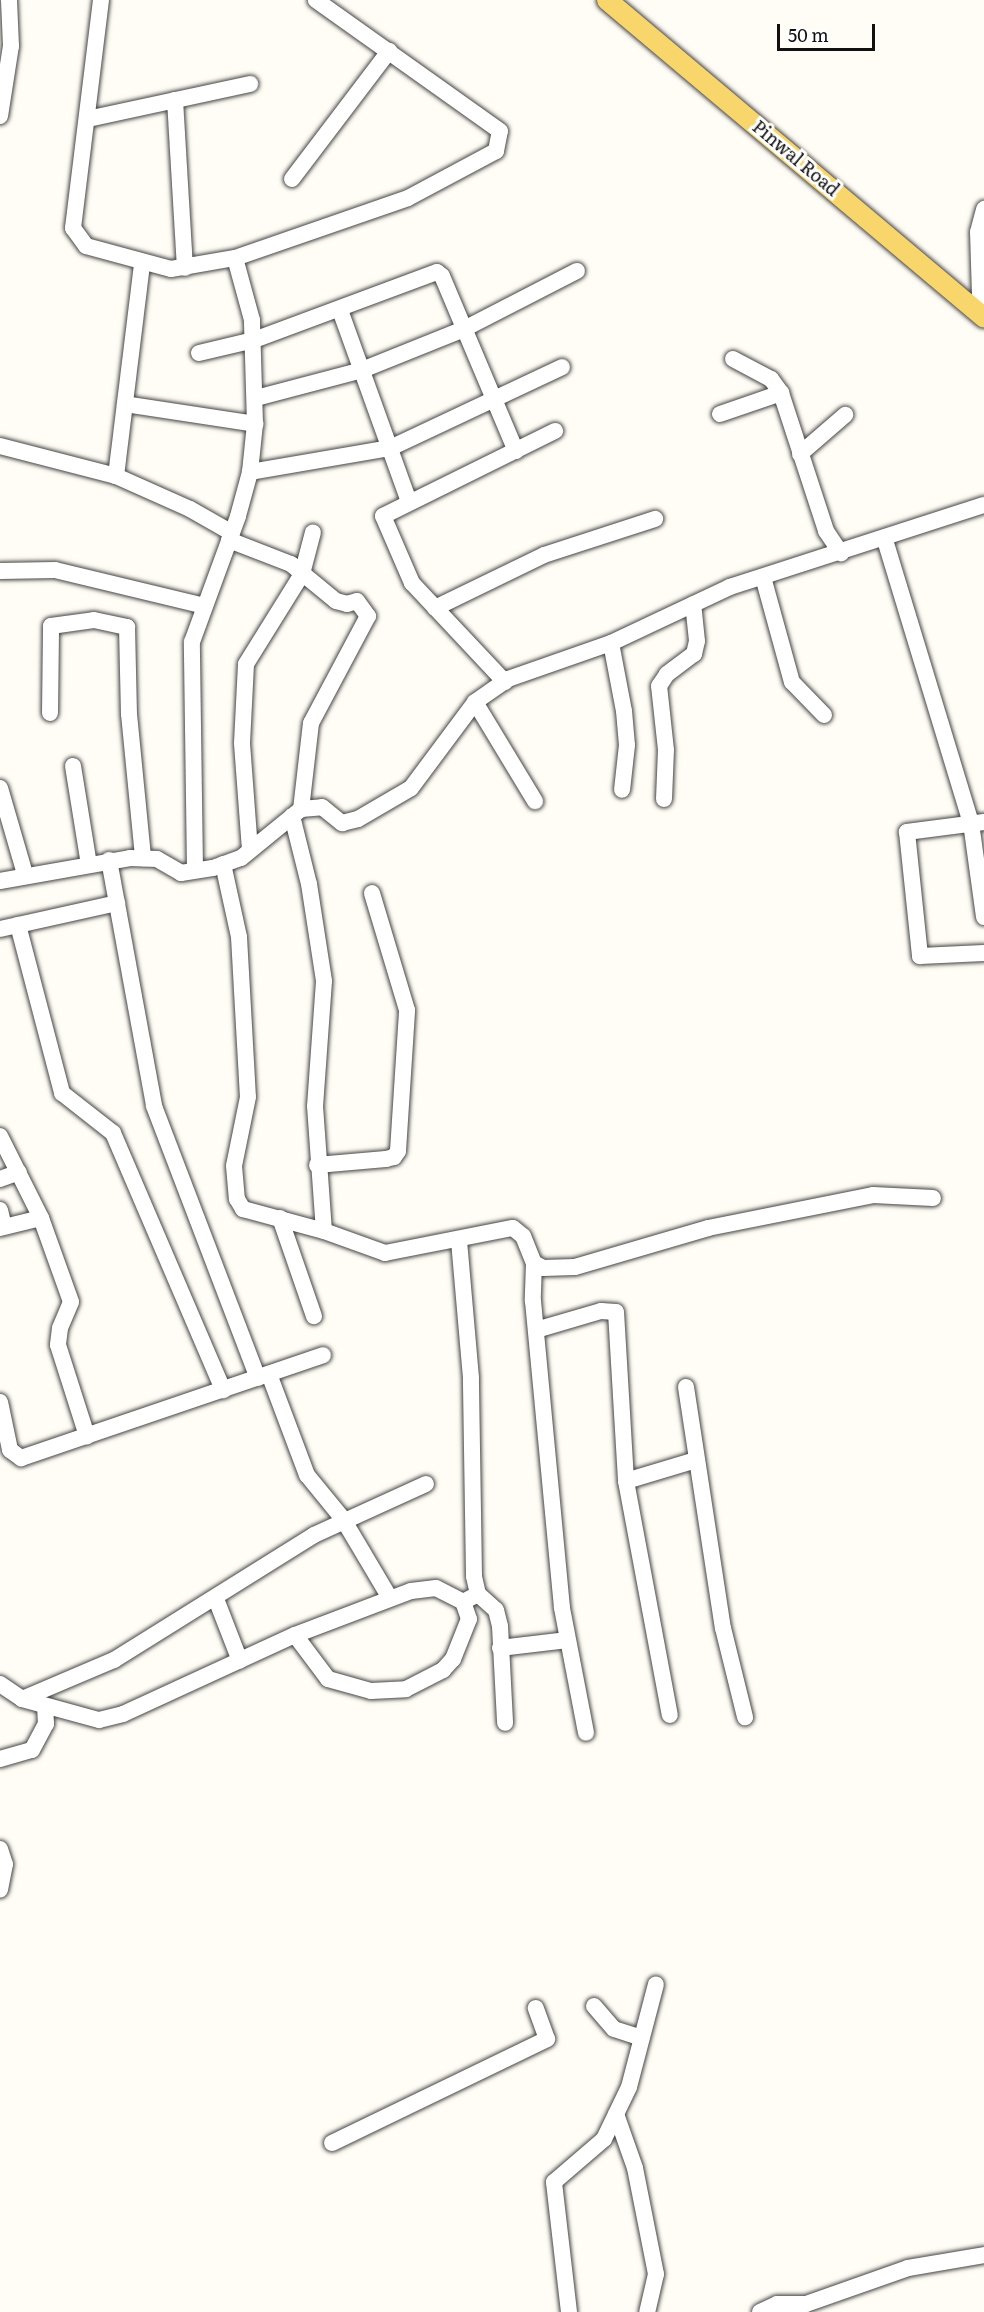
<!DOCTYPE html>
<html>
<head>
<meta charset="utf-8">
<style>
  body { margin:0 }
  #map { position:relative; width:984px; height:2312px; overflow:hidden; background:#fffdf5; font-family:Literata,serif }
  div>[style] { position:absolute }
  .roads { filter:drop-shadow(0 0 2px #444) drop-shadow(0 0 2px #444) }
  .minor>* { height:16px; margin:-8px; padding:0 8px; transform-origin:8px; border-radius:8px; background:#fff }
  .major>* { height:20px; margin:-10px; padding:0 10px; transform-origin:10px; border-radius:10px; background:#f9d66b }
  span { translate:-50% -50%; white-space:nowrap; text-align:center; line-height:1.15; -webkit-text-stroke:6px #fff; paint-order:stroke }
  .street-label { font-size:18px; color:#111 }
  .scale { position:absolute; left:777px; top:24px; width:98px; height:27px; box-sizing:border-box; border:3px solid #111; border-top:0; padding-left:8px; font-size:18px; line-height:21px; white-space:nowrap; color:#111; -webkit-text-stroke:4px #fff; paint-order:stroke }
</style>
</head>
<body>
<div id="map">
  <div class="roads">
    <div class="minor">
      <i style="left:101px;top:0;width:230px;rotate:97deg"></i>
      <i style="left:73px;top:228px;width:22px;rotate:54deg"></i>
      <i style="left:86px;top:246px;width:88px;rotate:15.1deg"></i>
      <i style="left:171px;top:269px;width:65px;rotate:-9.8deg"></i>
      <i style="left:235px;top:258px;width:183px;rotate:-19.1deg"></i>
      <i style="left:408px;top:198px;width:100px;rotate:-28.1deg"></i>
      <i style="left:496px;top:151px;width:20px;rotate:-79deg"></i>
      <i style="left:500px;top:131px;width:226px;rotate:-144.6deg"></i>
      <i style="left:175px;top:100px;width:168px;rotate:86.6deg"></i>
      <i style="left:0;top:116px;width:71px;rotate:-81.1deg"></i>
      <i style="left:11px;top:46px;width:46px;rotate:-92.5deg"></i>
      <i style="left:88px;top:119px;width:166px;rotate:-12.2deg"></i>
      <i style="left:292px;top:179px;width:161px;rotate:-52.8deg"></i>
      <i style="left:340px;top:310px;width:204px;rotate:70.2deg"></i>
      <i style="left:977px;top:311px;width:16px;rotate:-79deg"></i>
      <i style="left:980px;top:295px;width:63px;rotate:-91.8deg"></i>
      <i style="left:978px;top:232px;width:24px;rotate:-75deg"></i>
      <i style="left:199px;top:353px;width:57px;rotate:-13.3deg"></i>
      <i style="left:254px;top:340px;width:195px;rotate:-20.4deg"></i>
      <i style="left:437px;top:272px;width:6px;rotate:39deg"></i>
      <i style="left:442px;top:276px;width:190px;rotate:67.1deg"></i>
      <i style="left:733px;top:359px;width:43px;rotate:27.8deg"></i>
      <i style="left:771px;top:379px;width:17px;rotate:54deg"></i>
      <i style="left:781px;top:393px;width:145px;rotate:71.9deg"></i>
      <i style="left:826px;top:531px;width:27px;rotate:56deg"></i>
      <i style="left:256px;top:398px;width:110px;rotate:-14.8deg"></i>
      <i style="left:362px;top:370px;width:110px;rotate:-21.9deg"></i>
      <i style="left:464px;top:329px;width:127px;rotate:-27.2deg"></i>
      <i style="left:125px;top:404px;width:132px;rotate:8.7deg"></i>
      <i style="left:720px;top:414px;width:65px;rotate:-19deg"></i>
      <i style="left:0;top:446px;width:120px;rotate:14.5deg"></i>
      <i style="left:116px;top:476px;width:81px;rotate:24deg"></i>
      <i style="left:190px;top:509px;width:48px;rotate:29.7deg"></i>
      <i style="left:800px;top:454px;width:60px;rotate:-40.9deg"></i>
      <i style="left:250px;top:472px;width:142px;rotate:-9.7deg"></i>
      <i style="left:390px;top:448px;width:190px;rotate:-25.2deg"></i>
      <i style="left:116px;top:476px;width:215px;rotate:-83deg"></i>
      <i style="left:229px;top:540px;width:66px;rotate:21.2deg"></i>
      <i style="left:291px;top:564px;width:58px;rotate:39.4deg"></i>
      <i style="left:336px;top:601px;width:11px;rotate:15deg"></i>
      <i style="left:347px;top:604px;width:10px;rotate:-17deg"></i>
      <i style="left:357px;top:601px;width:19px;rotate:54deg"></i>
      <i style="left:368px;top:616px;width:121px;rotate:118deg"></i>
      <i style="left:311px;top:723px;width:87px;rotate:96.6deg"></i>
      <i style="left:885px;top:540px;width:296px;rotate:73.1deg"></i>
      <i style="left:971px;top:823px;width:95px;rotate:82.1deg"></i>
      <i style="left:0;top:571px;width:55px;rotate:-1deg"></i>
      <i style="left:55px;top:570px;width:154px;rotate:13.5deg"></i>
      <i style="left:763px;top:577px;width:109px;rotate:74.6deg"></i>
      <i style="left:792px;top:682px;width:46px;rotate:45.9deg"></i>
      <i style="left:435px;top:608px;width:121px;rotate:-25.9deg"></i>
      <i style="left:544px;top:555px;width:117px;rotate:-18deg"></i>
      <i style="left:611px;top:643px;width:69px;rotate:79.2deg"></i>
      <i style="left:624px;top:711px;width:34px;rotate:85deg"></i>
      <i style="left:627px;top:745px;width:45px;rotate:96.3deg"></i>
      <i style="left:505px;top:682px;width:136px;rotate:-133.2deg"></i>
      <i style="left:412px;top:583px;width:73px;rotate:-113.4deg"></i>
      <i style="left:383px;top:516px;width:192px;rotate:-26.3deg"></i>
      <i style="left:475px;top:702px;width:116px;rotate:58.8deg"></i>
      <i style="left:50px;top:713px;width:87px;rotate:-89.3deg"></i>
      <i style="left:51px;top:626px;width:43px;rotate:-7.9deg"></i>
      <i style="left:94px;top:620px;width:34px;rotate:12deg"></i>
      <i style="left:127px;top:627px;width:87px;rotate:88.7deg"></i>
      <i style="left:129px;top:714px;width:145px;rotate:84.4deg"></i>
      <i style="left:73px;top:766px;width:100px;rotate:80.8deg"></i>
      <i style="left:0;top:788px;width:90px;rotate:73.8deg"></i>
      <i style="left:664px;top:799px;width:49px;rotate:-87.7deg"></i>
      <i style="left:666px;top:750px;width:64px;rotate:-96.2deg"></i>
      <i style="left:659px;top:686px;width:14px;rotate:-56deg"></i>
      <i style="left:667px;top:674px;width:34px;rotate:-37deg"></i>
      <i style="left:694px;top:654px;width:13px;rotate:-77deg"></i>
      <i style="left:697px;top:641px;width:37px;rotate:-96deg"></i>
      <i style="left:292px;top:816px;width:70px;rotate:76deg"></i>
      <i style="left:309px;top:884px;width:98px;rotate:81.2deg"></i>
      <i style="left:324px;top:981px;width:125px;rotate:94.1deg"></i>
      <i style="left:315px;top:1106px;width:125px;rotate:85.9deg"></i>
      <i style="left:984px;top:822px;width:78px;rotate:172.6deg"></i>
      <i style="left:907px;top:832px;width:125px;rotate:84deg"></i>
      <i style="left:920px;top:956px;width:64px;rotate:-2.7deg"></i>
      <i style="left:250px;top:850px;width:107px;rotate:-94.3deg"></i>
      <i style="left:242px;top:743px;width:79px;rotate:-87.1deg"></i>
      <i style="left:246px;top:664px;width:106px;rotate:-58.1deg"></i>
      <i style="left:302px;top:574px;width:43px;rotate:-75.3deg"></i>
      <i style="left:109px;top:860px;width:250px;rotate:79.6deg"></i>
      <i style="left:154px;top:1106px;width:291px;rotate:69.1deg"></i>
      <i style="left:223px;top:864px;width:75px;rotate:77.6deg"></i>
      <i style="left:239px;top:937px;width:160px;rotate:86.8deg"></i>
      <i style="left:248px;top:1097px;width:70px;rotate:101.5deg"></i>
      <i style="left:234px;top:1166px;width:33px;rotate:85deg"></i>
      <i style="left:237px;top:1199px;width:12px;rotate:59deg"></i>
      <i style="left:243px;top:1209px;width:84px;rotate:15.2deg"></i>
      <i style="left:324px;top:1231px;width:65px;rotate:19.8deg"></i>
      <i style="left:385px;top:1253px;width:130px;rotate:-11.1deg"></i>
      <i style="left:513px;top:1228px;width:13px;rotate:39deg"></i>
      <i style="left:523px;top:1236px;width:29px;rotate:68deg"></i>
      <i style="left:534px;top:1263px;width:10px;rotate:29deg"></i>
      <i style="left:543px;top:1268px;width:32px;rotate:-2deg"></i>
      <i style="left:575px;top:1267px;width:139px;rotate:-16.3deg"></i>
      <i style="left:708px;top:1228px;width:168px;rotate:-11.3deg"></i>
      <i style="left:873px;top:1195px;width:60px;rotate:2.9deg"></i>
      <i style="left:195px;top:870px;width:228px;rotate:-90.8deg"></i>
      <i style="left:192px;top:642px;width:134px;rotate:-69.9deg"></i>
      <i style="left:238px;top:516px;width:46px;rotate:-74.7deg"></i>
      <i style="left:250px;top:472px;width:48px;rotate:-84.1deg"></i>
      <i style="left:255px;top:424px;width:104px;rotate:-91.7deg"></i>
      <i style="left:252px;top:320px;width:64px;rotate:-105.3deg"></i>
      <i style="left:0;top:881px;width:132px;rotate:-10deg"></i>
      <i style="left:130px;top:858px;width:27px;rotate:2deg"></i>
      <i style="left:157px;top:859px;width:28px;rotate:30deg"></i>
      <i style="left:181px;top:873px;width:32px;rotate:-9deg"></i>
      <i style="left:213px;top:868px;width:30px;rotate:-20deg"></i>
      <i style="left:241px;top:858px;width:77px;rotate:-39.2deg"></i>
      <i style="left:301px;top:809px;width:21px;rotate:-5deg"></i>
      <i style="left:322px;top:807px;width:26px;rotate:39deg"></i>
      <i style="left:342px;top:823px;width:16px;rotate:-14deg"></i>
      <i style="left:358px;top:819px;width:61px;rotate:-30.3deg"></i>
      <i style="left:411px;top:788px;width:107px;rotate:-53.3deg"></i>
      <i style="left:475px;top:702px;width:40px;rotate:-34.9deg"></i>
      <i style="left:508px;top:679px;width:109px;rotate:-19.3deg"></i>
      <i style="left:611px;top:643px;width:132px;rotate:-25.2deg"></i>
      <i style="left:730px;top:587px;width:267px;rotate:-17.9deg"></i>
      <i style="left:18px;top:925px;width:174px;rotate:75.3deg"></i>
      <i style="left:62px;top:1093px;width:65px;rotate:38.1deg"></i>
      <i style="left:113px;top:1133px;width:280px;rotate:66.8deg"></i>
      <i style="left:0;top:929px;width:120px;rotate:-12.5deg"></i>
      <i style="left:0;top:1136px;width:92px;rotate:63.4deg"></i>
      <i style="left:41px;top:1218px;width:89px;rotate:70.3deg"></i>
      <i style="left:71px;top:1302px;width:28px;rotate:113deg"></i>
      <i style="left:60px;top:1328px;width:17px;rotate:97deg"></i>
      <i style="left:58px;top:1345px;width:96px;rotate:72.3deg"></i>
      <i style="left:317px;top:1165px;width:69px;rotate:-5deg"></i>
      <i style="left:386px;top:1159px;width:8px;rotate:-14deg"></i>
      <i style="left:394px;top:1157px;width:7px;rotate:-56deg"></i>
      <i style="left:398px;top:1151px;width:141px;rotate:-86.3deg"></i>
      <i style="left:407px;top:1010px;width:122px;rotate:-106.7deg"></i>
      <i style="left:0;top:1179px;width:20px;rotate:-20deg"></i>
      <i style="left:0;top:1210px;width:17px;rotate:77deg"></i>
      <i style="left:280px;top:1218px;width:104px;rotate:70.9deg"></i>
      <i style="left:0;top:1228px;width:42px;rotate:-13.7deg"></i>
      <i style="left:534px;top:1263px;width:38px;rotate:92deg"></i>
      <i style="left:533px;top:1301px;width:308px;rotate:84.6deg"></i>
      <i style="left:562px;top:1608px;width:127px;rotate:79.1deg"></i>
      <i style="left:536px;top:1330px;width:68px;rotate:-16.3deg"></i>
      <i style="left:601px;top:1311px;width:15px;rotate:4deg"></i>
      <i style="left:616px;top:1312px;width:169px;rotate:86.6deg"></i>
      <i style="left:626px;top:1481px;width:238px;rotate:79.4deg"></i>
      <i style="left:269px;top:1374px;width:108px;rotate:69.4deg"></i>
      <i style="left:307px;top:1475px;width:57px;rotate:50.7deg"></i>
      <i style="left:343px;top:1519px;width:92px;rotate:59.3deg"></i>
      <i style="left:686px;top:1387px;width:244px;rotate:81.3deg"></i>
      <i style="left:723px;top:1628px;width:92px;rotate:76.1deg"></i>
      <i style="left:0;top:1402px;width:49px;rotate:78.2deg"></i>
      <i style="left:10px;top:1450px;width:14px;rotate:36deg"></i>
      <i style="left:21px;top:1458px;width:319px;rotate:-18.8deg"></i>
      <i style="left:626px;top:1481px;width:73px;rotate:-16.7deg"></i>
      <i style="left:478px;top:1594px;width:24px;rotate:42deg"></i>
      <i style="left:496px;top:1610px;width:16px;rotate:76deg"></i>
      <i style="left:500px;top:1626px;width:97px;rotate:87deg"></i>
      <i style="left:216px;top:1599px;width:66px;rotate:68.8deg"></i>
      <i style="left:295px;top:1635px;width:55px;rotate:53.1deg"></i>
      <i style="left:328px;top:1679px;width:45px;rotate:15.6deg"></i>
      <i style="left:371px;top:1691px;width:35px;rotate:-3deg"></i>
      <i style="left:406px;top:1689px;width:42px;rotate:-27.2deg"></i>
      <i style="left:443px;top:1670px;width:15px;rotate:-48deg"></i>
      <i style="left:453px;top:1659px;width:43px;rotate:-68.2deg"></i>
      <i style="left:469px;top:1619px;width:18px;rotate:-109deg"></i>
      <i style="left:500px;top:1648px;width:68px;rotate:-6.7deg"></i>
      <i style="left:0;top:1684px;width:27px;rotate:34deg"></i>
      <i style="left:22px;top:1699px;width:80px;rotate:15.3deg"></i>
      <i style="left:99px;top:1720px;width:25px;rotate:-14deg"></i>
      <i style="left:123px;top:1714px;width:189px;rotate:-24.7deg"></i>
      <i style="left:295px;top:1635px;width:124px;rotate:-20.8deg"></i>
      <i style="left:411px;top:1591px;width:25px;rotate:-7deg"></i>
      <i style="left:436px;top:1588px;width:30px;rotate:27deg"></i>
      <i style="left:463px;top:1602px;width:17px;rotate:-28deg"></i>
      <i style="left:478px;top:1594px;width:18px;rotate:-103deg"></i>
      <i style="left:474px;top:1576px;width:198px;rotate:-90.9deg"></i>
      <i style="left:471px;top:1378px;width:139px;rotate:-95deg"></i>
      <i style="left:22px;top:1699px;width:100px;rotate:-23deg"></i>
      <i style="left:114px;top:1660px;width:236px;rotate:-32deg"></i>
      <i style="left:314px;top:1535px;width:123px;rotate:-24.5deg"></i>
      <i style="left:0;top:1759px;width:33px;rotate:-16deg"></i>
      <i style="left:32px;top:1750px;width:30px;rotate:-62deg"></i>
      <i style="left:46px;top:1724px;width:17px;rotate:-93deg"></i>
      <i style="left:0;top:1849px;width:16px;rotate:72deg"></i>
      <i style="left:5px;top:1864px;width:26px;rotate:101deg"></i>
      <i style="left:594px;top:2006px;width:30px;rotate:49deg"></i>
      <i style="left:614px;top:2029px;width:29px;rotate:18deg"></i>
      <i style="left:616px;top:2114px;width:57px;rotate:70.6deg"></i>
      <i style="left:635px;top:2168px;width:108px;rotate:78.8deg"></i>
      <i style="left:656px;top:2274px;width:39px;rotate:103deg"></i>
      <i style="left:332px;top:2143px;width:239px;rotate:-25.8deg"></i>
      <i style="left:547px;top:2039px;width:33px;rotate:-110deg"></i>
      <i style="left:569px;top:2312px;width:131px;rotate:-96.6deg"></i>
      <i style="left:554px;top:2182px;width:66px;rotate:-40.7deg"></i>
      <i style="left:604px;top:2139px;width:58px;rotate:-64.3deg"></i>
      <i style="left:629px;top:2087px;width:106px;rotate:-75.3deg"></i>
      <i style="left:760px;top:2312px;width:19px;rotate:-25deg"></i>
      <i style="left:777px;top:2304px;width:29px"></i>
      <i style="left:806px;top:2304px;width:108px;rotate:-19.4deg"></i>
      <i style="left:908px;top:2268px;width:77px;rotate:-9.7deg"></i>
    </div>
    <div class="major">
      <i style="left:607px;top:0;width:493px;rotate:40.1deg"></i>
    </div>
  </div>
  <div class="street-label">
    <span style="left:796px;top:158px;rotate:40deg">Pinwal Road</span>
  </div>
  <div class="scale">50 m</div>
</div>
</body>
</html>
